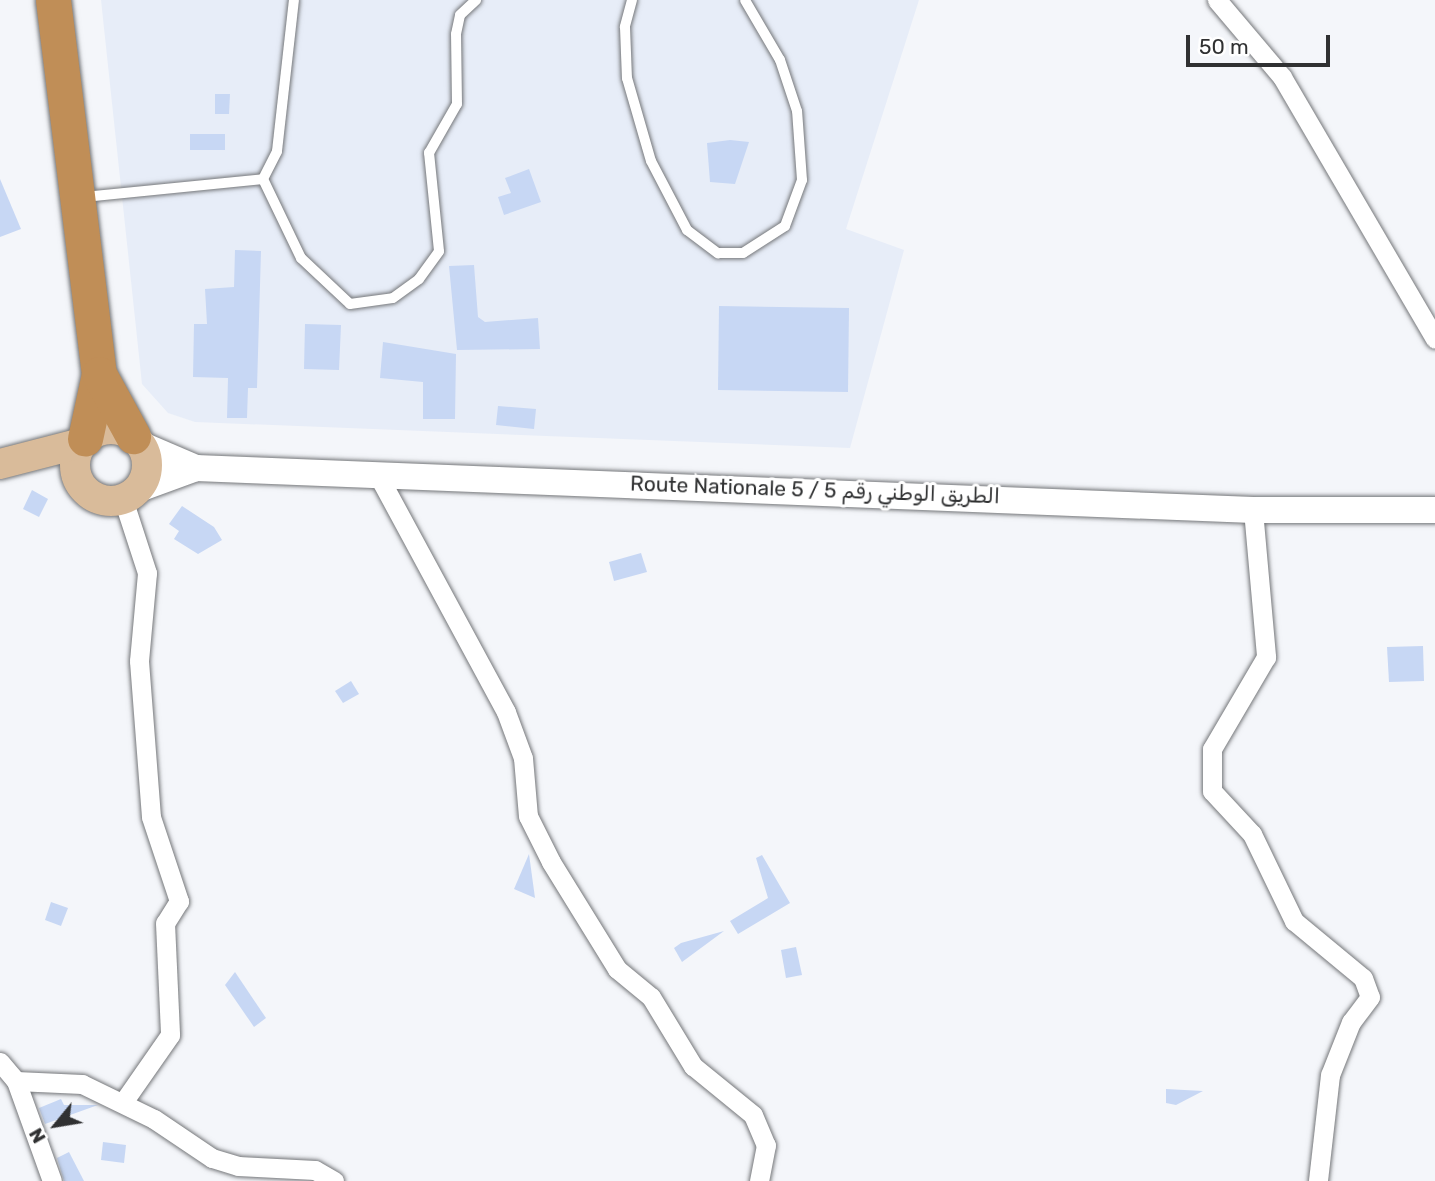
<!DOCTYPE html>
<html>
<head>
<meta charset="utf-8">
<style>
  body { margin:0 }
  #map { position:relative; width:1435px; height:1181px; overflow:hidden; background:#f4f6fa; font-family:Rubik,"Noto Sans Arabic",sans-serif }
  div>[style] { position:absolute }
  .built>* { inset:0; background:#e7edf8 }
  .building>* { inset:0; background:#c7d7f4 }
  .roads { filter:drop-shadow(0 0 2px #75777a) drop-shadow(0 0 2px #75777a) }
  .lane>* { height:10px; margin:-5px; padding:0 5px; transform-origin:5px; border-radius:5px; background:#fff }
  .street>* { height:19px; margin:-9.5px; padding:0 9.5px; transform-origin:9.5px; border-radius:9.5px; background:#fff }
  .secondary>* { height:26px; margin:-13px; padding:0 13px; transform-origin:13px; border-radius:13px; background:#fff }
  .primary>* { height:30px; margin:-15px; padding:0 15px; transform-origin:15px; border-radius:15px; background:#d9bb9a }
  .primary>.ring { margin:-15px; padding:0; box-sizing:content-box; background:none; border:30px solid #d9bb9a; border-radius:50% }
  .highway>* { height:35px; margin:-17.5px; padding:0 17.5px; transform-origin:17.5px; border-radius:17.5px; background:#c08e57 }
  span { translate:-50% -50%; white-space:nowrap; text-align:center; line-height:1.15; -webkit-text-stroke:6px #fff; paint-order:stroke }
  .street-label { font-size:21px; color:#303132 }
  .north { position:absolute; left:21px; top:1090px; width:70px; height:70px; -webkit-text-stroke:5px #fff; paint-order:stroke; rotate:240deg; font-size:19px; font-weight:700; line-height:28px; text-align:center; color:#303132 }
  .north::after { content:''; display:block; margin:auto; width:24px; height:32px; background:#303132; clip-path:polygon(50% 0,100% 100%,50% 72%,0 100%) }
  .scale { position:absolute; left:1186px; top:35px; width:144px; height:32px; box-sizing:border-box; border:4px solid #303132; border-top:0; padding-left:9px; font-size:21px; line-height:24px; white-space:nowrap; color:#303132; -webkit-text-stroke:5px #fff; paint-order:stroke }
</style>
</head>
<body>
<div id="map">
  <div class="built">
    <i style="clip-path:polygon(101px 0,919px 0,846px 229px,904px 250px,850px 448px,195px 422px,168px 413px,142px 384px)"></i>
  </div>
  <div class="building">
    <i style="clip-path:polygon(215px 94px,230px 94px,229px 114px,215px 114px)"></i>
    <i style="clip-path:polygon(190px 134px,225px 134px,225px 150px,190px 150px)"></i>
    <i style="clip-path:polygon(730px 140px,749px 142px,735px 184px,710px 182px,707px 143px)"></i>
    <i style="clip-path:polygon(529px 169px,541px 202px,504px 215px,498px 197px,511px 193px,505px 178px)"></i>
    <i style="clip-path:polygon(0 179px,21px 229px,0 237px)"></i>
    <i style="clip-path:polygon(235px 250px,261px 251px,257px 388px,248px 388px,247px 418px,227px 418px,228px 378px,193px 377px,194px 324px,207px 324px,205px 289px,234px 287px)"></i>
    <i style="clip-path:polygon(474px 265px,478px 317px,485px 322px,538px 318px,540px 349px,457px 350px,449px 266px)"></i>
    <i style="clip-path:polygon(719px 306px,849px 308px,848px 392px,718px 390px)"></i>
    <i style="clip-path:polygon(305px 324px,341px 325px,339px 370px,304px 369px)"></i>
    <i style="clip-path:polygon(383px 342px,456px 354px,455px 419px,423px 419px,423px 382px,380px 378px)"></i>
    <i style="clip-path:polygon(498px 406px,536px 409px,534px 429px,496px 425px)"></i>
    <i style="clip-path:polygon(32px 490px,48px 499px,39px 517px,23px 509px)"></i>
    <i style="clip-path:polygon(182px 506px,214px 527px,222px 540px,198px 554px,174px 539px,179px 531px,169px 524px)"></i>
    <i style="clip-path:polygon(641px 553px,647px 572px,614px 581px,609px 562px)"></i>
    <i style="clip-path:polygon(1423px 646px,1424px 681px,1389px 682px,1387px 647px)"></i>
    <i style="clip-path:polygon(351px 681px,359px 694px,343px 703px,335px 691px)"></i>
    <i style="clip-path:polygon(529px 854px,535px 898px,514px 889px)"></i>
    <i style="clip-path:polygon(762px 855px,790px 903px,738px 934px,730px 921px,768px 898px,756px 858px)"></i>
    <i style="clip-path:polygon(51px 902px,68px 908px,61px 926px,45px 920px)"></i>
    <i style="clip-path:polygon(724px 931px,682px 962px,674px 948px,681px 943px)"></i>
    <i style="clip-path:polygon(796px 947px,802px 975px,786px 978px,781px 950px)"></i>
    <i style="clip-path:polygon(235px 972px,266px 1018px,254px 1027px,225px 985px)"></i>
    <i style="clip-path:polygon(1166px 1089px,1203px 1091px,1176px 1105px,1166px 1103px)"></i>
    <i style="clip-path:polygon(61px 1099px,64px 1105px,98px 1105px,45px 1124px,39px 1108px)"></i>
    <i style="clip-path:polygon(103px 1142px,126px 1145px,124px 1163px,101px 1160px)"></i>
    <i style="clip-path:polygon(69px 1152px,84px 1181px,64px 1181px,57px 1158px)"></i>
  </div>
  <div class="roads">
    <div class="lane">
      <i style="left:632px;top:0;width:28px;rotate:105deg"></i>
      <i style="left:625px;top:27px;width:51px;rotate:87.8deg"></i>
      <i style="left:627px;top:78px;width:86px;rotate:73.9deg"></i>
      <i style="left:651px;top:161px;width:78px;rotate:62.4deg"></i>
      <i style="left:687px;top:230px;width:39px;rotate:37deg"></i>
      <i style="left:718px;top:253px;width:25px"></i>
      <i style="left:743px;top:253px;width:50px;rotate:-32.7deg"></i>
      <i style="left:785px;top:226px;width:49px;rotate:-69.7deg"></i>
      <i style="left:802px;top:180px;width:69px;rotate:-94.1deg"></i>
      <i style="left:797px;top:111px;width:54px;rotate:-108.4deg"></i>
      <i style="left:780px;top:60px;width:69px;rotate:-120.3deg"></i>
      <i style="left:263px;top:179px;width:88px;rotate:64.3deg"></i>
      <i style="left:301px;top:258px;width:67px;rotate:43.2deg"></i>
      <i style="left:350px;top:304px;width:43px;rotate:-7.9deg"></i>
      <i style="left:393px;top:298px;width:32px;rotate:-36deg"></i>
      <i style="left:419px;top:279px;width:34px;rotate:-54deg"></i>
      <i style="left:439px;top:251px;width:99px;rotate:-95.8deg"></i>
      <i style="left:429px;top:153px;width:56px;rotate:-60.3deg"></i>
      <i style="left:457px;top:104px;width:70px;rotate:-90.8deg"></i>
      <i style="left:456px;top:34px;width:19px;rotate:-78deg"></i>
      <i style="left:460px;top:15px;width:22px;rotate:-43deg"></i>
      <i style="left:84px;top:197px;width:180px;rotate:-5.7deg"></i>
      <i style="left:263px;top:179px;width:31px;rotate:-63deg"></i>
      <i style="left:277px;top:151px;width:152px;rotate:-83.6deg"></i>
    </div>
    <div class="street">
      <i style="left:1217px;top:0;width:101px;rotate:49.8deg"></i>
      <i style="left:1282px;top:77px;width:303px;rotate:59.7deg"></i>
      <i style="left:379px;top:477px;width:267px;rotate:61.6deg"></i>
      <i style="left:506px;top:712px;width:49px;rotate:69.7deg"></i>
      <i style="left:523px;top:758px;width:58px;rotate:85.1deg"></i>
      <i style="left:528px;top:816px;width:51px;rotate:63.4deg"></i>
      <i style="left:551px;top:862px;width:126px;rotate:58.3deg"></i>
      <i style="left:617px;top:969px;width:44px;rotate:39.5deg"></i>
      <i style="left:651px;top:997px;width:81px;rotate:58.7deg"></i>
      <i style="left:693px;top:1066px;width:77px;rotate:39.2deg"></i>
      <i style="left:753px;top:1115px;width:33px;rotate:67deg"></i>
      <i style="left:766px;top:1145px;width:37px;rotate:101deg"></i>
      <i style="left:123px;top:499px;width:78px;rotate:72deg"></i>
      <i style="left:147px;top:573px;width:88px;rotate:95.2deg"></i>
      <i style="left:139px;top:661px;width:156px;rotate:85.6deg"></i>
      <i style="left:151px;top:817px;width:89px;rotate:71.6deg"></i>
      <i style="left:179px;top:901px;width:26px;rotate:122deg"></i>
      <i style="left:165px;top:923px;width:112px;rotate:87.4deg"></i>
      <i style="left:170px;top:1035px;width:80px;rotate:124.9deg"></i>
      <i style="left:1253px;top:510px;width:148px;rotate:84.9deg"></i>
      <i style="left:1266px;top:657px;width:107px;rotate:120.4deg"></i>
      <i style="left:1212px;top:749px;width:42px;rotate:90deg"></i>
      <i style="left:1212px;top:791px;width:59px;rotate:47.1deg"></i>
      <i style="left:1252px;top:834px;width:97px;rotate:64.2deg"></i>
      <i style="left:1294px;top:921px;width:89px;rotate:39.6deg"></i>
      <i style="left:1363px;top:978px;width:20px;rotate:70deg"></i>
      <i style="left:1370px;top:997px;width:31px;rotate:127deg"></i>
      <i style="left:1351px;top:1022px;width:57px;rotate:111.6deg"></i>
      <i style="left:1330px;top:1075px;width:107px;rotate:96.5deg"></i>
      <i style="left:0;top:1062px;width:25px;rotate:50deg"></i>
      <i style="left:16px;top:1081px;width:106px;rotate:70.2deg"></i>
      <i style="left:16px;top:1081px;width:66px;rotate:2.6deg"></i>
      <i style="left:82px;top:1084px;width:80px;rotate:25.9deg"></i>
      <i style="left:154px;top:1119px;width:70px;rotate:33.9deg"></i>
      <i style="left:212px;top:1158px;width:27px;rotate:17deg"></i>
      <i style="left:238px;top:1166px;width:77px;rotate:3deg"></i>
      <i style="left:315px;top:1170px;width:22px;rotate:30deg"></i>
    </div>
    <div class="secondary">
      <i style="left:140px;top:444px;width:61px;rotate:23.2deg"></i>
      <i style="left:196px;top:468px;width:1058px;rotate:2.28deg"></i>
      <i style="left:1253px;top:510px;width:182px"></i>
      <i style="left:136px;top:490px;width:64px;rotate:-20.1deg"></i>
    </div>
    <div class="primary">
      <i class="ring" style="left:75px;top:429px;width:42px;height:42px"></i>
      <i style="left:0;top:464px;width:84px;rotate:-14.5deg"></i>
    </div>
    <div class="highway">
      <i style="left:53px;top:0;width:377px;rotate:83deg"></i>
      <i style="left:99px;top:374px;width:66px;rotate:102.2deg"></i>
      <i style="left:99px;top:374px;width:71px;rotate:61.3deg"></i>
    </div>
  </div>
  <div class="street-label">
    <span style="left:815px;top:490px;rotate:2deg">Route Nationale 5 / الطريق الوطني رقم 5</span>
  </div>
  <div class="north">N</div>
  <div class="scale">50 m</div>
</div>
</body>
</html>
